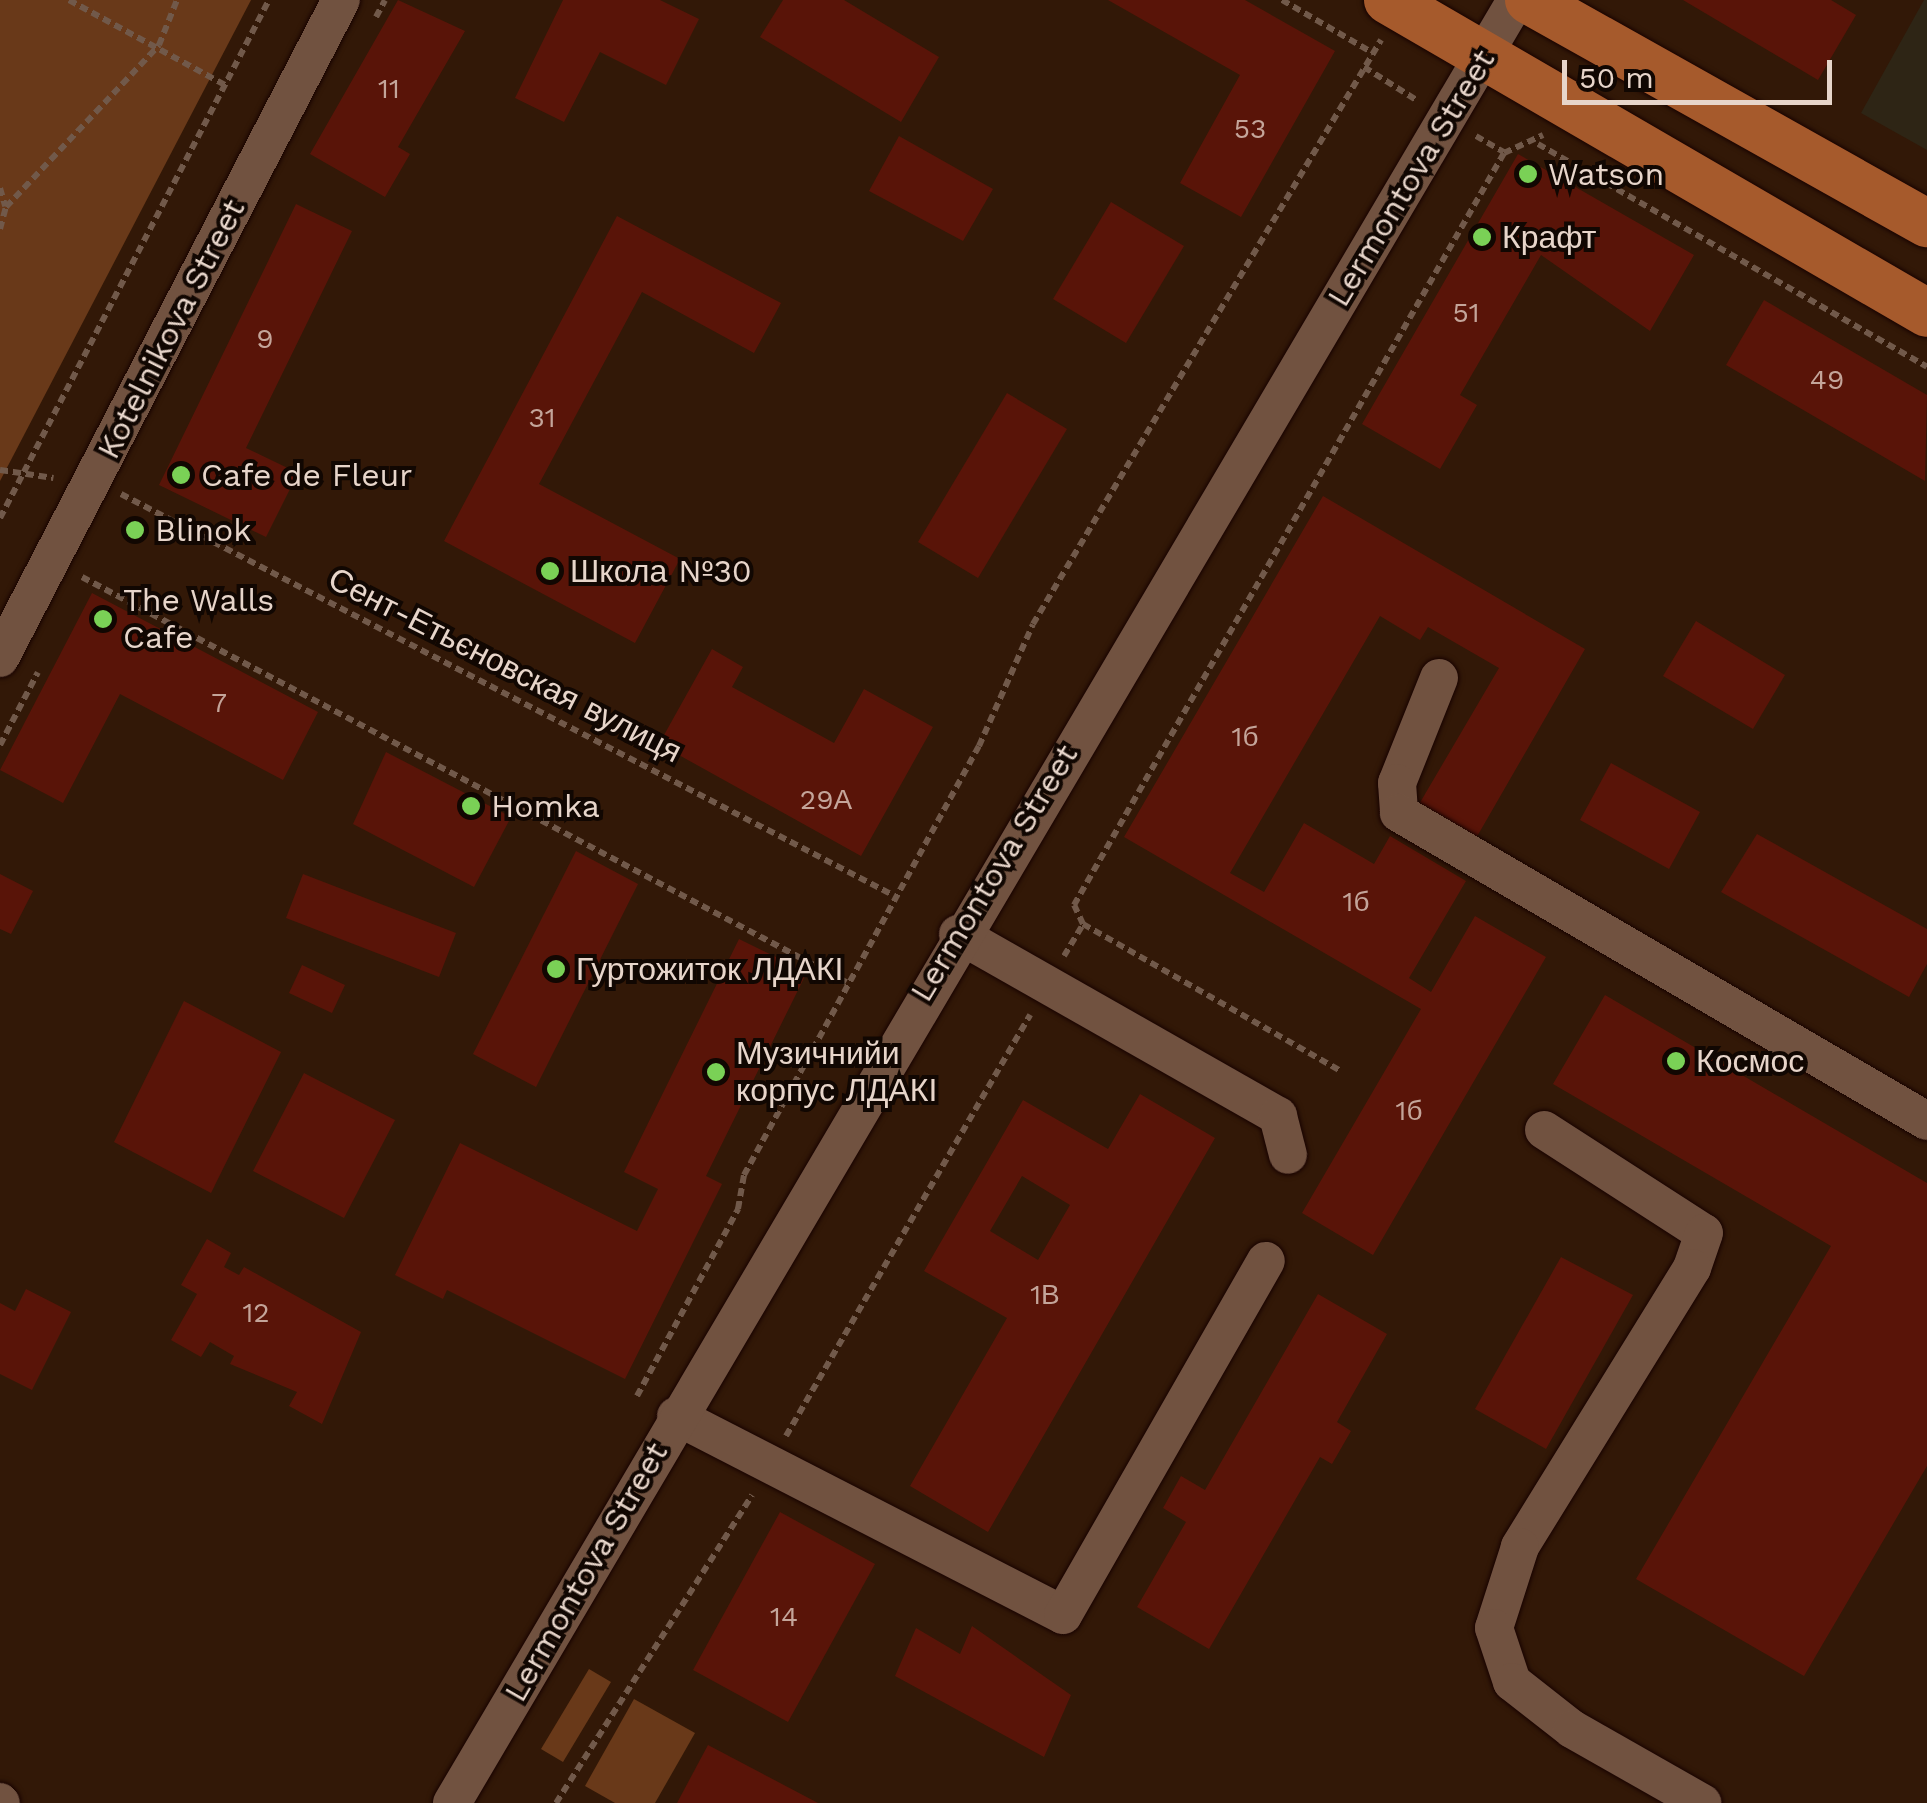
<!DOCTYPE html>
<html>
<head>
<meta charset="utf-8">
<style>
  body { margin:0 }
  #map { position:relative; width:1927px; height:1803px; overflow:hidden; background:#321807; font-family:"Work Sans",sans-serif }
  div>[style] { position:absolute }
  .education>* { inset:0; background:#2e2515 }
  .green>* { inset:0; background:#693919 }
  .building>* { inset:0; background:#591408 }
  .path>* { height:6px; margin-top:-3px; transform-origin:0; background:repeating-linear-gradient(90deg,#71594a 0 8px,transparent 0 13px) }
  .roads { filter:drop-shadow(0 0 2px #180300) drop-shadow(0 0 2px #180300) }
  .minor>* { height:38px; margin:-19px; padding:0 19px; transform-origin:19px; border-radius:19px; background:#715240 }
  .major>* { height:48px; margin:-24px; padding:0 24px; transform-origin:24px; border-radius:24px; background:#a65a2c }
  .dots>* { width:28px; height:28px; translate:-50% -50%; box-sizing:border-box; border:5px solid #110702; border-radius:50% }
  span { translate:-50% -50%; white-space:nowrap; text-align:center; line-height:1.15; -webkit-text-stroke:8px #110702; paint-order:stroke }
  .number-label { font-size:28px; color:#c4a59a }
  .number-label span { -webkit-text-stroke-width:0 }
  .poi-label { font-size:32px; color:#e7d5ca }
  .left { translate:0 -50%; text-align:left }
  .street-label { font-size:32px; color:#e7d5ca }
  .scale { position:absolute; left:1562px; top:60px; width:270px; height:45px; box-sizing:border-box; border:5px solid #e7d5ca; border-top:0; padding-left:12px; font-size:30px; line-height:35px; white-space:nowrap; color:#e7d5ca; -webkit-text-stroke:8px #110702; paint-order:stroke }
</style>
</head>
<body>
<div id="map">
  <div class="education">
    <i style="clip-path:polygon(1924px 0,1927px 0,1927px 150px,1861px 113px)"></i>
  </div>
  <div class="green">
    <i style="clip-path:polygon(0 0,251px 0,0 481px)"></i>
    <i style="clip-path:polygon(589px 1669px,611px 1682px,563px 1762px,541px 1749px)"></i>
    <i style="clip-path:polygon(634px 1699px,695px 1733px,655px 1803px,615px 1803px,585px 1786px)"></i>
  </div>
  <div class="building">
    <i style="clip-path:polygon(398px 0,465px 31px,398px 147px,410px 154px,385px 197px,310px 154px)"></i>
    <i style="clip-path:polygon(563px 0,660px 0,699px 19px,666px 85px,600px 52px,564px 122px,515px 98px)"></i>
    <i style="clip-path:polygon(783px 0,844px 0,939px 57px,901px 122px,760px 37px)"></i>
    <i style="clip-path:polygon(1108px 0,1245px 0,1335px 51px,1241px 217px,1180px 183px,1240px 75px)"></i>
    <i style="clip-path:polygon(1683px 0,1831px 0,1856px 15px,1818px 80px)"></i>
    <i style="clip-path:polygon(899px 136px,993px 189px,963px 241px,869px 191px)"></i>
    <i style="clip-path:polygon(1518px 154px,1694px 255px,1650px 331px,1541px 255px,1460px 395px,1477px 405px,1440px 469px,1362px 424px)"></i>
    <i style="clip-path:polygon(1111px 202px,1184px 246px,1126px 343px,1053px 299px)"></i>
    <i style="clip-path:polygon(296px 204px,352px 231px,246px 448px,298px 473px,266px 537px,159px 485px)"></i>
    <i style="clip-path:polygon(617px 216px,781px 303px,754px 353px,642px 292px,539px 484px,680px 559px,635px 643px,444px 541px)"></i>
    <i style="clip-path:polygon(1764px 300px,1927px 395px,1925px 481px,1726px 365px)"></i>
    <i style="clip-path:polygon(1007px 393px,1067px 429px,978px 578px,918px 542px)"></i>
    <i style="clip-path:polygon(1323px 496px,1585px 649px,1475px 840px,1418px 806px,1499px 668px,1428px 627px,1420px 640px,1380px 616px,1230px 873px,1264px 892px,1304px 823px,1374px 864px,1390px 836px,1466px 881px,1409px 978px,1431px 992px,1475px 916px,1546px 957px,1373px 1255px,1302px 1213px,1421px 1009px,1124px 837px)"></i>
    <i style="clip-path:polygon(92px 593px,318px 712px,283px 780px,120px 694px,63px 803px,0 770px)"></i>
    <i style="clip-path:polygon(1696px 621px,1785px 675px,1753px 729px,1663px 676px)"></i>
    <i style="clip-path:polygon(712px 649px,743px 667px,732px 687px,834px 743px,864px 689px,933px 727px,861px 856px,659px 744px)"></i>
    <i style="clip-path:polygon(386px 752px,511px 817px,474px 887px,353px 824px)"></i>
    <i style="clip-path:polygon(1611px 763px,1700px 812px,1669px 869px,1580px 820px)"></i>
    <i style="clip-path:polygon(1757px 834px,1927px 929px,1927px 964px,1909px 997px,1721px 892px)"></i>
    <i style="clip-path:polygon(576px 851px,638px 884px,536px 1087px,473px 1054px)"></i>
    <i style="clip-path:polygon(0 874px,33px 891px,11px 934px,0 929px)"></i>
    <i style="clip-path:polygon(303px 874px,456px 933px,439px 977px,286px 918px)"></i>
    <i style="clip-path:polygon(739px 939px,807px 972px,706px 1176px,722px 1184px,625px 1379px,447px 1290px,443px 1299px,395px 1275px,460px 1143px,637px 1231px,658px 1189px,624px 1172px)"></i>
    <i style="clip-path:polygon(302px 965px,345px 985px,332px 1013px,289px 993px)"></i>
    <i style="clip-path:polygon(1605px 995px,1927px 1183px,1927px 1466px,1804px 1676px,1636px 1579px,1831px 1246px,1553px 1084px)"></i>
    <i style="clip-path:polygon(184px 1001px,281px 1052px,211px 1193px,114px 1142px)"></i>
    <i style="clip-path:polygon(304px 1073px,395px 1120px,344px 1218px,253px 1171px)"></i>
    <i style="clip-path:polygon(evenodd,1140px 1094px,1215px 1138px,988px 1532px,910px 1486px,1007px 1318px,924px 1271px,1023px 1100px,1108px 1149px,1140px 1094px,1022px 1176px,1070px 1205px,1038px 1260px,990px 1231px,1022px 1176px)"></i>
    <i style="clip-path:polygon(207px 1239px,231px 1253px,224px 1267px,239px 1275px,244px 1267px,361px 1332px,322px 1424px,289px 1406px,297px 1392px,230px 1364px,234px 1356px,210px 1342px,201px 1357px,171px 1340px,197px 1294px,181px 1285px)"></i>
    <i style="clip-path:polygon(1561px 1257px,1633px 1295px,1546px 1449px,1475px 1409px)"></i>
    <i style="clip-path:polygon(26px 1289px,71px 1312px,32px 1390px,0 1374px,0 1303px,15px 1311px)"></i>
    <i style="clip-path:polygon(1318px 1294px,1387px 1334px,1337px 1422px,1351px 1431px,1332px 1464px,1320px 1457px,1209px 1649px,1137px 1607px,1186px 1522px,1163px 1508px,1181px 1476px,1205px 1490px)"></i>
    <i style="clip-path:polygon(780px 1512px,875px 1564px,788px 1722px,693px 1670px)"></i>
    <i style="clip-path:polygon(972px 1626px,1071px 1695px,1044px 1757px,895px 1676px,916px 1628px,960px 1654px)"></i>
    <i style="clip-path:polygon(708px 1745px,818px 1803px,677px 1803px)"></i>
  </div>
  <div class="path">
    <i style="left:69px;top:0;width:178px;rotate:28.6deg"></i>
    <i style="left:1282px;top:0;width:105px;rotate:30.2deg"></i>
    <i style="left:376px;top:17px;width:19px;rotate:-62deg"></i>
    <i style="left:1364px;top:67px;width:64px;rotate:32.2deg"></i>
    <i style="left:1476px;top:136px;width:32px;rotate:30deg"></i>
    <i style="left:1538px;top:144px;width:448px;rotate:29.8deg"></i>
    <i style="left:0;top:188px;width:19px;rotate:74deg"></i>
    <i style="left:0;top:229px;width:23px;rotate:-75deg"></i>
    <i style="left:6px;top:207px;width:223px;rotate:-46.6deg"></i>
    <i style="left:159px;top:45px;width:48px;rotate:-68.2deg"></i>
    <i style="left:0;top:470px;width:54px;rotate:8.6deg"></i>
    <i style="left:121px;top:494px;width:870px;rotate:27.45deg"></i>
    <i style="left:0;top:518px;width:584px;rotate:-62.56deg"></i>
    <i style="left:82px;top:577px;width:865px;rotate:27.93deg"></i>
    <i style="left:0;top:745px;width:82px;rotate:-62.5deg"></i>
    <i style="left:1083px;top:924px;width:297px;rotate:29.7deg"></i>
    <i style="left:1064px;top:956px;width:37px;rotate:-59deg"></i>
    <i style="left:1083px;top:924px;width:21px;rotate:-115deg"></i>
    <i style="left:1074px;top:905px;width:866px;rotate:-60.24deg"></i>
    <i style="left:1504px;top:153px;width:43px;rotate:-24.8deg"></i>
    <i style="left:637px;top:1396px;width:213px;rotate:-61.6deg"></i>
    <i style="left:738px;top:1209px;width:35px;rotate:-80deg"></i>
    <i style="left:744px;top:1175px;width:489px;rotate:-61.3deg"></i>
    <i style="left:979px;top:746px;width:133px;rotate:-66.1deg"></i>
    <i style="left:1033px;top:624px;width:680px;rotate:-59.21deg"></i>
    <i style="left:786px;top:1436px;width:487px;rotate:-59.9deg"></i>
    <i style="left:556px;top:1803px;width:365px;rotate:-57.5deg"></i>
  </div>
  <div class="roads">
    <div class="minor">
      <i style="left:0;top:658px;width:741px;rotate:-62.61deg"></i>
      <i style="left:1439px;top:678px;width:113px;rotate:111.8deg"></i>
      <i style="left:1397px;top:783px;width:30px;rotate:86deg"></i>
      <i style="left:1399px;top:813px;width:611px;rotate:30.26deg"></i>
      <i style="left:958px;top:934px;width:368px;rotate:29.6deg"></i>
      <i style="left:1278px;top:1116px;width:40px;rotate:75.6deg"></i>
      <i style="left:1544px;top:1130px;width:190px;rotate:32.8deg"></i>
      <i style="left:1704px;top:1233px;width:37px;rotate:109deg"></i>
      <i style="left:1692px;top:1268px;width:328px;rotate:121.7deg"></i>
      <i style="left:1520px;top:1547px;width:85px;rotate:107.8deg"></i>
      <i style="left:1494px;top:1628px;width:57px;rotate:71.6deg"></i>
      <i style="left:1512px;top:1682px;width:76px;rotate:38.1deg"></i>
      <i style="left:1572px;top:1729px;width:150px;rotate:29.6deg"></i>
      <i style="left:676px;top:1416px;width:435px;rotate:27.2deg"></i>
      <i style="left:1063px;top:1615px;width:408px;rotate:-60.2deg"></i>
      <i style="left:0;top:1802px;width:1px;rotate:45deg"></i>
      <i style="left:452px;top:1803px;width:2094px;rotate:-59.45deg"></i>
    </div>
    <div class="major">
      <i style="left:1388px;top:0;width:623px;rotate:30.14deg"></i>
      <i style="left:1529px;top:0;width:456px;rotate:29.3deg"></i>
    </div>
  </div>
  <div class="dots">
    <i style="left:1528px;top:174px;background:#7ad156"></i>
    <i style="left:1482px;top:237px;background:#7ad156"></i>
    <i style="left:181px;top:475px;background:#7ad156"></i>
    <i style="left:135px;top:530px;background:#7ad156"></i>
    <i style="left:550px;top:571px;background:#7ad156"></i>
    <i style="left:103px;top:619px;background:#7ad156"></i>
    <i style="left:471px;top:806px;background:#7ad156"></i>
    <i style="left:556px;top:969px;background:#7ad156"></i>
    <i style="left:1676px;top:1061px;background:#7ad156"></i>
    <i style="left:716px;top:1072px;background:#7ad156"></i>
  </div>
  <div class="number-label">
    <span style="left:389px;top:89px">11</span>
    <span style="left:1250px;top:129px">53</span>
    <span style="left:1466px;top:313px">51</span>
    <span style="left:265px;top:339px">9</span>
    <span style="left:1827px;top:380px">49</span>
    <span style="left:542px;top:418px">31</span>
    <span style="left:219px;top:703px">7</span>
    <span style="left:1245px;top:737px">1б</span>
    <span style="left:826px;top:800px">29А</span>
    <span style="left:1356px;top:902px">1б</span>
    <span style="left:1409px;top:1111px">1б</span>
    <span style="left:1045px;top:1295px">1В</span>
    <span style="left:256px;top:1313px">12</span>
    <span style="left:784px;top:1617px">14</span>
  </div>
  <div class="poi-label">
    <span class="left" style="left:1548px;top:174px">Watson</span>
    <span class="left" style="left:1502px;top:237px">Крафт</span>
    <span class="left" style="left:201px;top:475px">Cafe de Fleur</span>
    <span class="left" style="left:155px;top:530px">Blinok</span>
    <span class="left" style="left:570px;top:571px">Школа №30</span>
    <span class="left" style="left:123px;top:619px">The Walls<br>Cafe</span>
    <span class="left" style="left:491px;top:806px">Homka</span>
    <span class="left" style="left:576px;top:969px">Гуртожиток ЛДАКІ</span>
    <span class="left" style="left:736px;top:1072px">Музичнийи<br>корпус ЛДАКІ</span>
    <span class="left" style="left:1696px;top:1061px">Космос</span>
  </div>
  <div class="street-label">
    <span style="left:1411px;top:178px;rotate:-59deg">Lermontova Street</span>
    <span style="left:171px;top:329px;rotate:-63deg">Kotelnikova Street</span>
    <span style="left:505px;top:665px;rotate:27deg">Сент-Етьєновская вулиця</span>
    <span style="left:994px;top:873px;rotate:-59deg">Lermontova Street</span>
    <span style="left:586px;top:1572px;rotate:-60deg">Lermontova Street</span>
  </div>
  <div class="scale">50 m</div>
</div>
</body>
</html>
